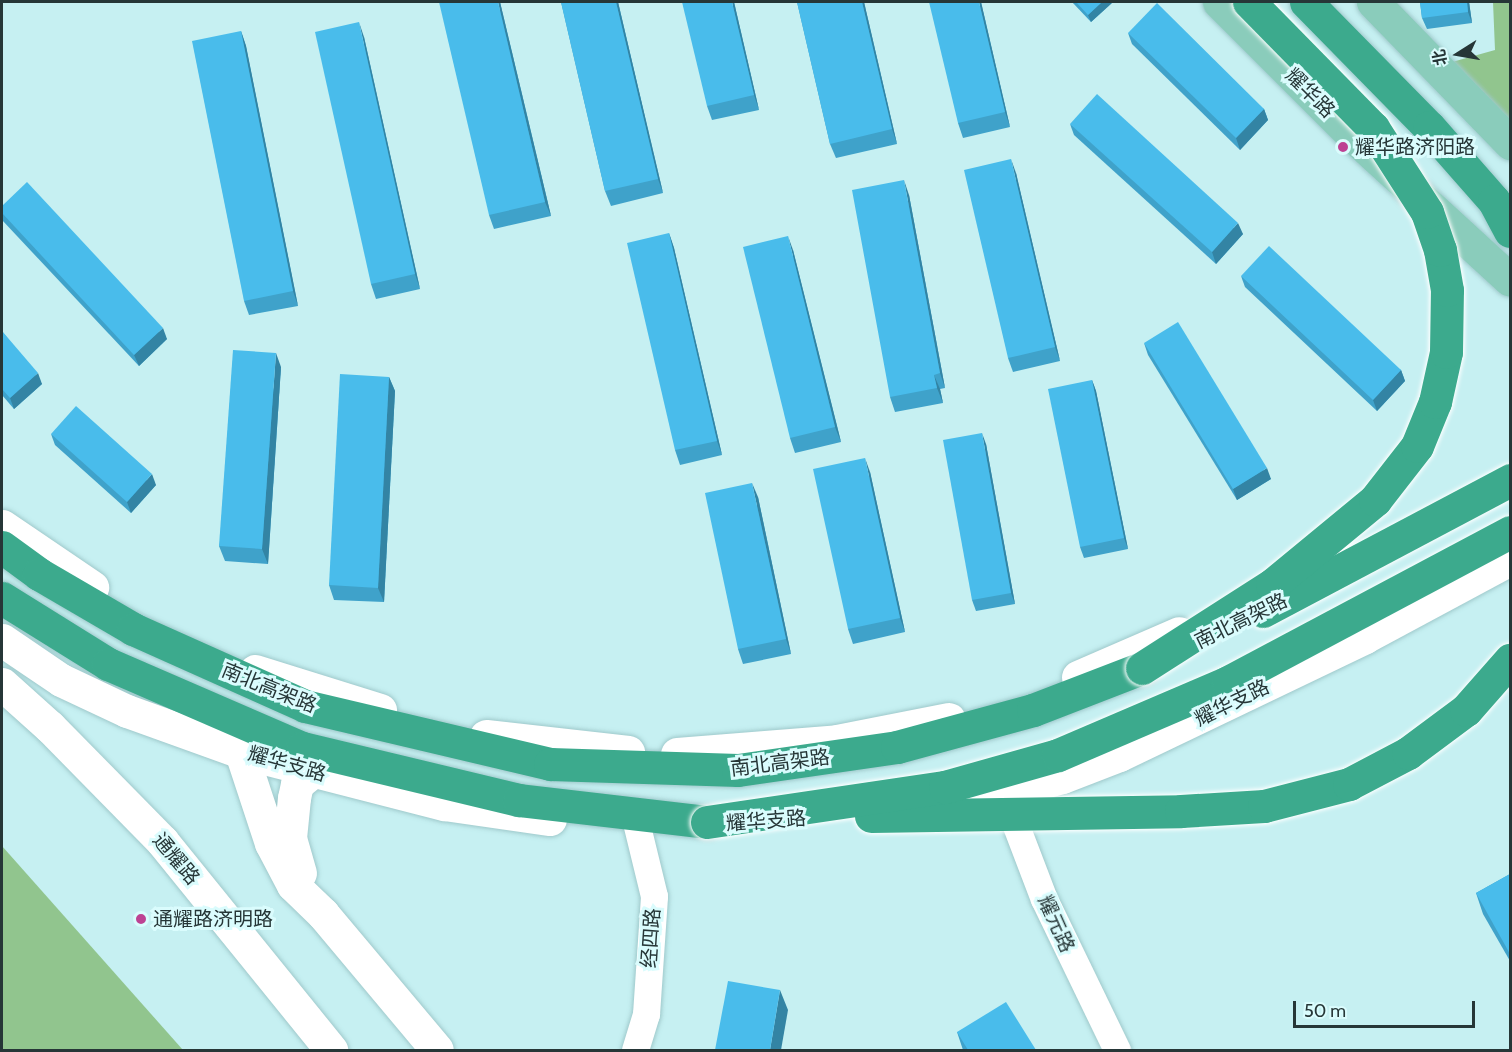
<!DOCTYPE html>
<html>
<head>
<meta charset="utf-8">
<style>
  body { margin:0 }
  #map { position:relative; width:1512px; height:1052px; overflow:hidden; background:#c6f0f2; font-family:Cabin,"Noto Sans SC",sans-serif }
  div>[style] { position:absolute }
  .green>* { inset:0; background:#91c58e }
  .roads { filter:drop-shadow(0 0 2px #9fc9cb) drop-shadow(0 0 2px #9fc9cb) }
  .street>* { height:27px; margin:-13.5px; padding:0 13.5px; transform-origin:13.5px; border-radius:13.5px; background:#fff }
  .secondary>* { height:33px; margin:-16.5px; padding:0 16.5px; transform-origin:16.5px; border-radius:16.5px; background:#fff }
  .primary>* { height:33px; margin:-16.5px; padding:0 16.5px; transform-origin:16.5px; border-radius:16.5px; background:#8accbb }
  .highway>* { height:33px; margin:-16.5px; padding:0 16.5px; transform-origin:16.5px; border-radius:16.5px; background:#3caa8d }
  .bridges { filter:drop-shadow(0 0 2px #fff) drop-shadow(0 0 2px #fff) }
  .highway-bridge>* { height:33px; margin:-16.5px; padding:0 16.5px; transform-origin:16.5px; border-radius:16.5px; background:#3caa8d }
  .wall>* { inset:0; background:#3fa2ca }
  .shaded-wall>* { inset:0; background:#3384a4 }
  .building>* { inset:0; background:#49bceb }
  .dots>* { width:16px; height:16px; translate:-50% -50%; box-sizing:border-box; border:3px solid #dafcfd; border-radius:50% }
  span { translate:-50% -50%; white-space:nowrap; text-align:center; line-height:1.15; -webkit-text-stroke:6px #dafcfd; paint-order:stroke }
  .street-label { font-size:20px; color:#263637 }
  .poi-label { font-size:20px; color:#263637 }
  .left { translate:0 -50%; text-align:left }
  .frame { position:absolute; inset:0; border:3px solid #263637; pointer-events:none }
  .north { position:absolute; left:1428px; top:24px; width:60px; height:60px; -webkit-text-stroke:4px #dafcfd; paint-order:stroke; rotate:259deg; font-size:16px; font-weight:700; line-height:24px; text-align:center; color:#263637 }
  .north::after { content:''; display:block; margin:auto; width:21px; height:27px; background:#263637; clip-path:polygon(50% 0,100% 100%,50% 72%,0 100%) }
  .scale { position:absolute; left:1293px; top:1001px; width:182px; height:27px; box-sizing:border-box; border:3px solid #263637; border-top:0; padding-left:8px; font-size:18px; line-height:21px; white-space:nowrap; color:#263637; -webkit-text-stroke:4px #dafcfd; paint-order:stroke }
</style>
</head>
<body>
<div id="map">
  <div class="green">
    <i style="clip-path:polygon(1493px 2px,1510px 2px,1510px 130px,1445px 64px,1495px 50px)"></i>
    <i style="clip-path:polygon(2px 846px,183px 1050px,2px 1050px)"></i>
  </div>
  <div class="roads">
    <div class="street">
      <i style="left:1005px;top:797px;width:109px;rotate:69.1deg"></i>
      <i style="left:1044px;top:899px;width:168px;rotate:64.2deg"></i>
      <i style="left:635px;top:1050px;width:38px;rotate:-73deg"></i>
      <i style="left:646px;top:1014px;width:118px;rotate:-86.1deg"></i>
      <i style="left:654px;top:896px;width:72px;rotate:-103.7deg"></i>
    </div>
    <div class="secondary">
      <i style="left:2px;top:526px;width:109px;rotate:34.1deg"></i>
      <i style="left:2px;top:640px;width:71px;rotate:34.1deg"></i>
      <i style="left:61px;top:680px;width:73px;rotate:25.2deg"></i>
      <i style="left:127px;top:711px;width:121px;rotate:19.8deg"></i>
      <i style="left:241px;top:752px;width:210px;rotate:14.4deg"></i>
      <i style="left:444px;top:804px;width:107px;rotate:8.1deg"></i>
      <i style="left:255px;top:671px;width:131px;rotate:17.3deg"></i>
      <i style="left:1078px;top:677px;width:110px;rotate:-23.5deg"></i>
      <i style="left:2px;top:684px;width:64px;rotate:41.9deg"></i>
      <i style="left:50px;top:727px;width:160px;rotate:45.5deg"></i>
      <i style="left:162px;top:841px;width:269px;rotate:51deg"></i>
      <i style="left:486px;top:736px;width:143px;rotate:6.4deg"></i>
      <i style="left:241px;top:752px;width:96px;rotate:71.8deg"></i>
      <i style="left:271px;top:843px;width:47px;rotate:62.4deg"></i>
      <i style="left:293px;top:885px;width:42px;rotate:44deg"></i>
      <i style="left:323px;top:914px;width:177px;rotate:50deg"></i>
      <i style="left:677px;top:754px;width:161px;rotate:-4.6deg"></i>
      <i style="left:837px;top:741px;width:114px;rotate:-11.1deg"></i>
      <i style="left:930px;top:805px;width:74px;rotate:-9.3deg"></i>
      <i style="left:1003px;top:793px;width:61px;rotate:-15.2deg"></i>
      <i style="left:1062px;top:777px;width:61px;rotate:-21.1deg"></i>
      <i style="left:1119px;top:755px;width:273px;rotate:-25.6deg"></i>
      <i style="left:1365px;top:637px;width:165px;rotate:-28.3deg"></i>
      <i style="left:300px;top:873px;width:36px;rotate:-106deg"></i>
      <i style="left:290px;top:838px;width:40px;rotate:-84.3deg"></i>
      <i style="left:294px;top:798px;width:14px;rotate:-78deg"></i>
      <i style="left:297px;top:784px;width:19px;rotate:-39deg"></i>
    </div>
    <div class="primary">
      <i style="left:1219px;top:2px;width:188px;rotate:45deg"></i>
      <i style="left:1352px;top:135px;width:214px;rotate:42.5deg"></i>
      <i style="left:1373px;top:2px;width:197px;rotate:45.8deg"></i>
    </div>
    <div class="highway">
      <i style="left:1306px;top:2px;width:175px;rotate:45.5deg"></i>
      <i style="left:1429px;top:127px;width:98px;rotate:48.7deg"></i>
      <i style="left:1494px;top:201px;width:34px;rotate:62deg"></i>
      <i style="left:2px;top:547px;width:46px;rotate:36.1deg"></i>
      <i style="left:39px;top:574px;width:109px;rotate:30.3deg"></i>
      <i style="left:133px;top:629px;width:188px;rotate:24.1deg"></i>
      <i style="left:305px;top:706px;width:252px;rotate:13.3deg"></i>
      <i style="left:550px;top:764px;width:188px;rotate:1.8deg"></i>
      <i style="left:738px;top:770px;width:161px;rotate:-8.2deg"></i>
      <i style="left:897px;top:747px;width:141px;rotate:-15.2deg"></i>
      <i style="left:1033px;top:710px;width:117px;rotate:-21.1deg"></i>
      <i style="left:2px;top:598px;width:125px;rotate:31.9deg"></i>
      <i style="left:108px;top:664px;width:211px;rotate:23.4deg"></i>
      <i style="left:302px;top:748px;width:223px;rotate:13.5deg"></i>
      <i style="left:519px;top:800px;width:189px;rotate:6.7deg"></i>
    </div>
  </div>
  <div class="bridges">
    <div class="highway-bridge">
      <i style="left:1263px;top:611px;width:280px;rotate:-27.9deg"></i>
      <i style="left:1142px;top:668px;width:154px;rotate:-32.6deg"></i>
      <i style="left:1272px;top:585px;width:134px;rotate:-39.5deg"></i>
      <i style="left:1375px;top:500px;width:68px;rotate:-52.1deg"></i>
      <i style="left:1417px;top:446px;width:48px;rotate:-67.8deg"></i>
      <i style="left:1435px;top:402px;width:51px;rotate:-77.6deg"></i>
      <i style="left:1446px;top:352px;width:62px;rotate:-89.1deg"></i>
      <i style="left:1447px;top:290px;width:41px;rotate:-99.9deg"></i>
      <i style="left:1440px;top:250px;width:40px;rotate:-108.9deg"></i>
      <i style="left:1427px;top:212px;width:100px;rotate:-122.7deg"></i>
      <i style="left:1373px;top:128px;width:177px;rotate:-134.5deg"></i>
      <i style="left:871px;top:816px;width:310px;rotate:-0.9deg"></i>
      <i style="left:1181px;top:811px;width:83px;rotate:-3.4deg"></i>
      <i style="left:1264px;top:806px;width:88px;rotate:-14.5deg"></i>
      <i style="left:1349px;top:784px;width:67px;rotate:-27.7deg"></i>
      <i style="left:1408px;top:753px;width:72px;rotate:-36.6deg"></i>
      <i style="left:1466px;top:710px;width:67px;rotate:-48.7deg"></i>
      <i style="left:707px;top:822px;width:241px;rotate:-8.4deg"></i>
      <i style="left:945px;top:787px;width:117px;rotate:-15.8deg"></i>
      <i style="left:1058px;top:755px;width:185px;rotate:-23.2deg"></i>
      <i style="left:1228px;top:682px;width:319px;rotate:-28deg"></i>
    </div>
  </div>
  <div class="wall">
    <i style="clip-path:polygon(500px 2px,551px 216px,494px 229px,489px 215px)"></i>
    <i style="clip-path:polygon(561px 2px,618px 2px,663px 193px,611px 206px,605px 191px)"></i>
    <i style="clip-path:polygon(734px 2px,759px 110px,712px 120px,707px 106px)"></i>
    <i style="clip-path:polygon(797px 2px,864px 2px,897px 144px,836px 158px,830px 144px)"></i>
    <i style="clip-path:polygon(981px 2px,1010px 127px,963px 138px,958px 123px)"></i>
    <i style="clip-path:polygon(1072px 2px,1113px 2px,1091px 22px)"></i>
    <i style="clip-path:polygon(1420px 2px,1469px 2px,1472px 23px,1427px 29px,1422px 18px)"></i>
    <i style="clip-path:polygon(241px 31px,246px 46px,298px 306px,249px 315px,244px 301px)"></i>
    <i style="clip-path:polygon(1128px 33px,1264px 109px,1268px 120px,1240px 150px,1132px 44px)"></i>
    <i style="clip-path:polygon(364px 37px,420px 289px,376px 299px,371px 284px)"></i>
    <i style="clip-path:polygon(1070px 124px,1243px 234px,1216px 264px,1074px 135px)"></i>
    <i style="clip-path:polygon(1016px 173px,1060px 361px,1013px 372px,1008px 358px)"></i>
    <i style="clip-path:polygon(909px 195px,945px 388px,940px 389px,943px 403px,895px 412px,890px 397px)"></i>
    <i style="clip-path:polygon(2px 206px,167px 339px,139px 366px,2px 220px)"></i>
    <i style="clip-path:polygon(669px 233px,674px 248px,722px 455px,680px 465px,675px 450px)"></i>
    <i style="clip-path:polygon(793px 250px,841px 442px,795px 453px,790px 438px)"></i>
    <i style="clip-path:polygon(1241px 276px,1401px 370px,1405px 381px,1377px 411px,1245px 287px)"></i>
    <i style="clip-path:polygon(2px 331px,42px 384px,14px 409px,2px 395px)"></i>
    <i style="clip-path:polygon(1144px 343px,1271px 479px,1237px 500px,1148px 355px)"></i>
    <i style="clip-path:polygon(281px 367px,268px 564px,225px 561px,219px 546px)"></i>
    <i style="clip-path:polygon(389px 377px,395px 391px,384px 602px,334px 600px,329px 585px)"></i>
    <i style="clip-path:polygon(1092px 380px,1096px 391px,1128px 549px,1084px 558px,1080px 547px)"></i>
    <i style="clip-path:polygon(51px 434px,156px 485px,131px 513px,55px 445px)"></i>
    <i style="clip-path:polygon(986px 444px,1015px 604px,976px 611px,972px 600px)"></i>
    <i style="clip-path:polygon(870px 472px,905px 632px,853px 644px,848px 629px)"></i>
    <i style="clip-path:polygon(758px 497px,791px 654px,743px 664px,738px 649px)"></i>
    <i style="clip-path:polygon(1510px 874px,1510px 961px,1483px 914px,1476px 893px)"></i>
    <i style="clip-path:polygon(957px 1032px,1036px 1050px,963px 1050px)"></i>
  </div>
  <div class="shaded-wall">
    <i style="clip-path:polygon(498px 2px,500px 2px,551px 216px,545px 202px)"></i>
    <i style="clip-path:polygon(616px 2px,618px 2px,663px 193px,658px 179px)"></i>
    <i style="clip-path:polygon(732px 2px,734px 2px,759px 110px,754px 95px)"></i>
    <i style="clip-path:polygon(862px 2px,864px 2px,897px 144px,892px 129px)"></i>
    <i style="clip-path:polygon(979px 2px,981px 2px,1010px 127px,1005px 112px)"></i>
    <i style="clip-path:polygon(1102px 2px,1113px 2px,1091px 22px,1088px 15px)"></i>
    <i style="clip-path:polygon(1467px 2px,1469px 2px,1472px 23px,1468px 12px)"></i>
    <i style="clip-path:polygon(359px 22px,364px 37px,420px 289px,415px 274px)"></i>
    <i style="clip-path:polygon(241px 31px,246px 46px,298px 306px,293px 291px)"></i>
    <i style="clip-path:polygon(1264px 109px,1268px 120px,1240px 150px,1236px 138px)"></i>
    <i style="clip-path:polygon(1011px 159px,1016px 173px,1060px 361px,1055px 347px)"></i>
    <i style="clip-path:polygon(904px 180px,909px 195px,945px 388px,940px 373px)"></i>
    <i style="clip-path:polygon(1238px 223px,1243px 234px,1216px 264px,1212px 252px)"></i>
    <i style="clip-path:polygon(669px 233px,674px 248px,722px 455px,717px 441px)"></i>
    <i style="clip-path:polygon(788px 236px,793px 250px,841px 442px,835px 427px)"></i>
    <i style="clip-path:polygon(163px 328px,167px 339px,139px 366px,134px 355px)"></i>
    <i style="clip-path:polygon(276px 353px,281px 367px,268px 564px,262px 549px)"></i>
    <i style="clip-path:polygon(1401px 370px,1405px 381px,1377px 411px,1373px 400px)"></i>
    <i style="clip-path:polygon(38px 373px,42px 384px,14px 409px,10px 398px)"></i>
    <i style="clip-path:polygon(934px 375px,940px 389px,943px 403px,937px 388px)"></i>
    <i style="clip-path:polygon(389px 377px,395px 391px,384px 602px,378px 588px)"></i>
    <i style="clip-path:polygon(1092px 380px,1096px 391px,1128px 549px,1124px 538px)"></i>
    <i style="clip-path:polygon(982px 433px,986px 444px,1015px 604px,1011px 593px)"></i>
    <i style="clip-path:polygon(865px 458px,870px 472px,905px 632px,900px 618px)"></i>
    <i style="clip-path:polygon(1267px 468px,1271px 479px,1237px 500px,1233px 489px)"></i>
    <i style="clip-path:polygon(152px 474px,156px 485px,131px 513px,127px 502px)"></i>
    <i style="clip-path:polygon(752px 483px,758px 497px,791px 654px,786px 639px)"></i>
    <i style="clip-path:polygon(780px 990px,788px 1010px,781px 1050px,770px 1050px)"></i>
  </div>
  <div class="building">
    <i style="clip-path:polygon(439px 2px,498px 2px,545px 202px,489px 215px)"></i>
    <i style="clip-path:polygon(561px 2px,616px 2px,658px 179px,605px 191px)"></i>
    <i style="clip-path:polygon(682px 2px,732px 2px,754px 95px,707px 106px)"></i>
    <i style="clip-path:polygon(797px 2px,862px 2px,892px 129px,830px 144px)"></i>
    <i style="clip-path:polygon(929px 2px,979px 2px,1005px 112px,958px 123px)"></i>
    <i style="clip-path:polygon(1076px 2px,1102px 2px,1088px 15px)"></i>
    <i style="clip-path:polygon(1420px 2px,1467px 2px,1468px 12px,1422px 18px)"></i>
    <i style="clip-path:polygon(1157px 3px,1264px 109px,1236px 138px,1128px 33px)"></i>
    <i style="clip-path:polygon(359px 22px,415px 274px,371px 284px,315px 32px)"></i>
    <i style="clip-path:polygon(241px 31px,293px 291px,244px 301px,192px 41px)"></i>
    <i style="clip-path:polygon(1097px 94px,1238px 223px,1212px 252px,1070px 124px)"></i>
    <i style="clip-path:polygon(1011px 159px,1055px 347px,1008px 358px,964px 170px)"></i>
    <i style="clip-path:polygon(904px 180px,940px 373px,934px 375px,937px 388px,890px 397px,852px 190px)"></i>
    <i style="clip-path:polygon(27px 182px,163px 328px,134px 355px,2px 213px,2px 206px)"></i>
    <i style="clip-path:polygon(669px 233px,717px 441px,675px 450px,627px 243px)"></i>
    <i style="clip-path:polygon(788px 236px,835px 427px,790px 438px,743px 247px)"></i>
    <i style="clip-path:polygon(1269px 246px,1401px 370px,1373px 400px,1241px 276px)"></i>
    <i style="clip-path:polygon(1178px 322px,1267px 468px,1233px 489px,1144px 343px)"></i>
    <i style="clip-path:polygon(2px 331px,38px 373px,10px 398px,2px 389px)"></i>
    <i style="clip-path:polygon(233px 350px,276px 353px,262px 549px,219px 546px)"></i>
    <i style="clip-path:polygon(340px 374px,389px 377px,378px 588px,329px 585px)"></i>
    <i style="clip-path:polygon(1092px 380px,1124px 538px,1080px 547px,1048px 389px)"></i>
    <i style="clip-path:polygon(76px 406px,152px 474px,127px 502px,51px 434px)"></i>
    <i style="clip-path:polygon(982px 433px,1011px 593px,972px 600px,943px 440px)"></i>
    <i style="clip-path:polygon(865px 458px,900px 618px,848px 629px,813px 469px)"></i>
    <i style="clip-path:polygon(752px 483px,786px 639px,738px 649px,705px 493px)"></i>
    <i style="clip-path:polygon(1510px 874px,1510px 954px,1476px 893px)"></i>
    <i style="clip-path:polygon(728px 981px,780px 990px,770px 1050px,715px 1050px)"></i>
    <i style="clip-path:polygon(1006px 1002px,1036px 1050px,968px 1050px,957px 1032px)"></i>
  </div>
  <div class="dots">
    <i style="left:1343px;top:147px;background:#bd4293"></i>
    <i style="left:141px;top:919px;background:#bd4293"></i>
  </div>
  <div class="street-label">
    <span style="left:1310px;top:93px;rotate:45deg">耀华路</span>
    <span style="left:1241px;top:621px;rotate:-26deg">南北高架路</span>
    <span style="left:269px;top:688px;rotate:22deg">南北高架路</span>
    <span style="left:1232px;top:703px;rotate:-26deg">耀华支路</span>
    <span style="left:780px;top:763px;rotate:-7deg">南北高架路</span>
    <span style="left:287px;top:764px;rotate:16deg">耀华支路</span>
    <span style="left:766px;top:821px;rotate:-4deg">耀华支路</span>
    <span style="left:176px;top:859px;rotate:50deg">通耀路</span>
    <span style="left:1056px;top:924px;rotate:66deg">耀元路</span>
    <span style="left:651px;top:938px;rotate:-86deg">经四路</span>
  </div>
  <div class="poi-label">
    <span class="left" style="left:1355px;top:147px">耀华路济阳路</span>
    <span class="left" style="left:153px;top:919px">通耀路济明路</span>
  </div>
  <div class="frame"></div>
  <div class="north">北</div>
  <div class="scale">50 m</div>
</div>
</body>
</html>
